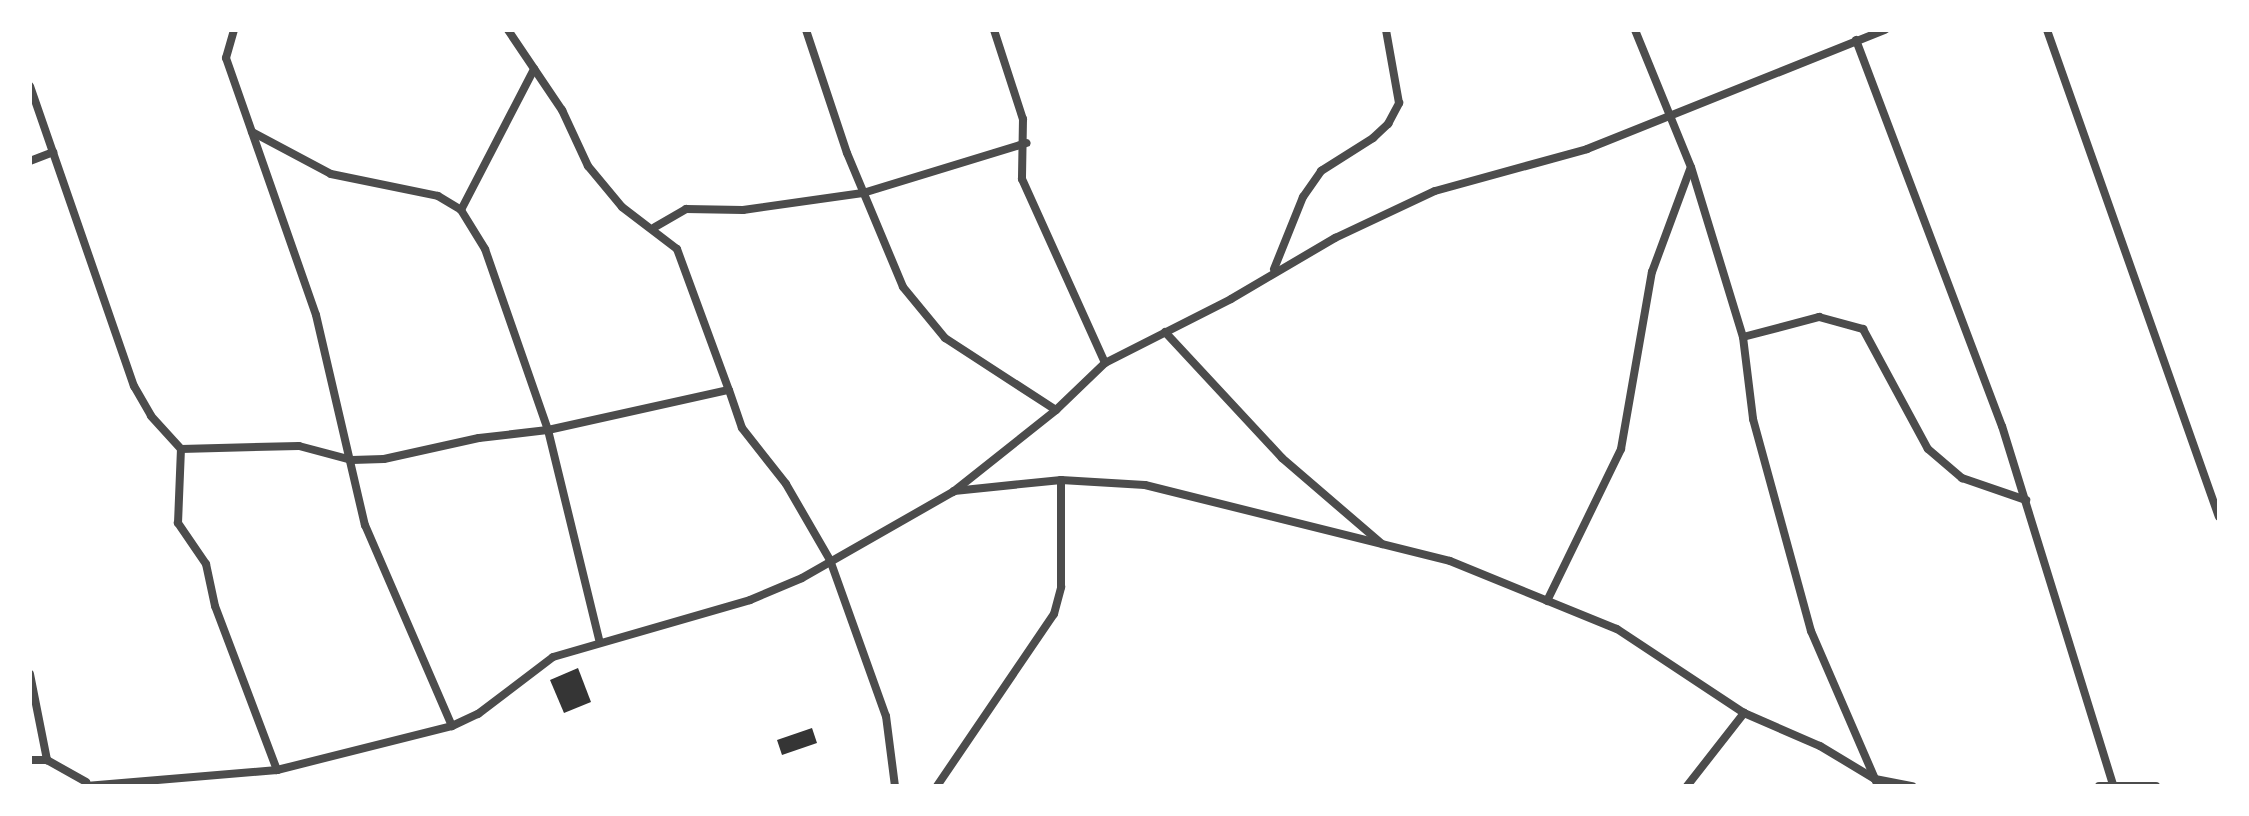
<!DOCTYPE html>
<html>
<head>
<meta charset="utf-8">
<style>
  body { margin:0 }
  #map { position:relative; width:2249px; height:816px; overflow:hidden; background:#fff; font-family:"Source Serif 4",serif }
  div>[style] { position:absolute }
  .building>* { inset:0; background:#353535 }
  .minor>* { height:8px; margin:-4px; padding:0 4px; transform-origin:4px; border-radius:4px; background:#4c4c4c }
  span { translate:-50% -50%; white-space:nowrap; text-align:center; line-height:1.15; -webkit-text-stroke:6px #fff; paint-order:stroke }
  .frame { position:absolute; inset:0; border:32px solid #fff; pointer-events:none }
</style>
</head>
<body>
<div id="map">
  <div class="building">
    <i style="clip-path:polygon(578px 668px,591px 702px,564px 713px,550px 680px)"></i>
    <i style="clip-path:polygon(812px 728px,817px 743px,782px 755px,777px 740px)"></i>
  </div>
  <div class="minor">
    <i style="left:234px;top:30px;width:29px;rotate:106deg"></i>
    <i style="left:226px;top:58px;width:272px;rotate:70.7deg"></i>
    <i style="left:316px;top:315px;width:216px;rotate:76.9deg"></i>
    <i style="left:365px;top:525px;width:219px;rotate:66.6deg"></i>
    <i style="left:508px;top:30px;width:97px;rotate:56deg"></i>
    <i style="left:562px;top:110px;width:62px;rotate:65.1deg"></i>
    <i style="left:588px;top:166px;width:53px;rotate:50.3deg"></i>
    <i style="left:622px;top:207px;width:69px;rotate:37.4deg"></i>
    <i style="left:677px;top:249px;width:150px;rotate:69.8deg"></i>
    <i style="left:806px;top:30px;width:130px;rotate:71.6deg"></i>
    <i style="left:847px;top:153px;width:145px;rotate:67.3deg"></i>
    <i style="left:903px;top:287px;width:66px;rotate:50.5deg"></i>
    <i style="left:945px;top:338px;width:132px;rotate:33deg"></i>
    <i style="left:994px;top:30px;width:94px;rotate:72deg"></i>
    <i style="left:1023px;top:119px;width:60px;rotate:91deg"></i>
    <i style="left:1022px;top:179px;width:202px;rotate:65.7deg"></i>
    <i style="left:1635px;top:30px;width:148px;rotate:67.8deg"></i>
    <i style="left:1691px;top:167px;width:178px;rotate:73deg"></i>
    <i style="left:1743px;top:337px;width:83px;rotate:83deg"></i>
    <i style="left:1753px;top:419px;width:220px;rotate:74.7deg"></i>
    <i style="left:1811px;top:631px;width:169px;rotate:66.6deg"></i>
    <i style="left:2047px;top:30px;width:516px;rotate:70.55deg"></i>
    <i style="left:1856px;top:40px;width:413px;rotate:69.3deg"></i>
    <i style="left:2002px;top:426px;width:375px;rotate:72.8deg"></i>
    <i style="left:30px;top:86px;width:318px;rotate:70.9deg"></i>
    <i style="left:134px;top:386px;width:34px;rotate:60deg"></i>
    <i style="left:151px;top:416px;width:45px;rotate:47.7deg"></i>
    <i style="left:252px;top:132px;width:89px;rotate:28deg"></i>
    <i style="left:331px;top:174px;width:109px;rotate:11.6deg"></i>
    <i style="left:438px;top:196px;width:27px;rotate:31deg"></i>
    <i style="left:461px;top:210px;width:46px;rotate:58.4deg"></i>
    <i style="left:485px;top:249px;width:192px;rotate:70.8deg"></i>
    <i style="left:548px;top:430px;width:216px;rotate:76.3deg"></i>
    <i style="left:30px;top:161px;width:25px;rotate:-21deg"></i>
    <i style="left:461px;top:210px;width:159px;rotate:-62.6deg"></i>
    <i style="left:655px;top:227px;width:36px;rotate:-30deg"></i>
    <i style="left:686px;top:209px;width:57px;rotate:1deg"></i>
    <i style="left:743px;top:210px;width:121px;rotate:-8.1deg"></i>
    <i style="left:863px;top:193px;width:171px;rotate:-17deg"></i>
    <i style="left:1274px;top:269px;width:78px;rotate:-68.1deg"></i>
    <i style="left:1303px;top:197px;width:32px;rotate:-55deg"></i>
    <i style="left:1321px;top:171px;width:62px;rotate:-32.4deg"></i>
    <i style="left:1373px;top:138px;width:21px;rotate:-43deg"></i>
    <i style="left:1388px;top:124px;width:24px;rotate:-62deg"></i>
    <i style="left:1399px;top:103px;width:74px;rotate:-100.1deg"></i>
    <i style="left:1165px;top:332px;width:172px;rotate:47.1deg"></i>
    <i style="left:1282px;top:458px;width:132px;rotate:40.7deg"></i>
    <i style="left:1743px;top:337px;width:79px;rotate:-14.7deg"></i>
    <i style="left:1819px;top:317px;width:46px;rotate:15.3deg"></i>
    <i style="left:1863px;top:329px;width:136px;rotate:61.6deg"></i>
    <i style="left:1928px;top:449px;width:45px;rotate:40.5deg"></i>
    <i style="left:1962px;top:478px;width:68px;rotate:19deg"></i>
    <i style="left:954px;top:491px;width:108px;rotate:-5.9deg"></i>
    <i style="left:1061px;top:480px;width:84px;rotate:3.4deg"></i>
    <i style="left:1145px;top:485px;width:314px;rotate:14deg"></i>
    <i style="left:1450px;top:561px;width:180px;rotate:22.2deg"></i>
    <i style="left:1617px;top:629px;width:152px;rotate:33.5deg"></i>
    <i style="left:1744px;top:713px;width:83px;rotate:23.5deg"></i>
    <i style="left:1820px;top:746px;width:64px;rotate:31deg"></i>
    <i style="left:1875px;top:779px;width:38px;rotate:11deg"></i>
    <i style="left:1547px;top:601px;width:169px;rotate:-64deg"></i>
    <i style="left:1621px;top:449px;width:180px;rotate:-80.1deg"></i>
    <i style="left:1652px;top:272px;width:110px;rotate:-69.7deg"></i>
    <i style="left:30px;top:674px;width:88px;rotate:78.8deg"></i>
    <i style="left:30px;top:760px;width:17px"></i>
    <i style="left:47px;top:760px;width:45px;rotate:29.4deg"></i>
    <i style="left:277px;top:770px;width:180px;rotate:-14.1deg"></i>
    <i style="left:452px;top:726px;width:29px;rotate:-25deg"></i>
    <i style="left:478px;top:714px;width:94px;rotate:-37.2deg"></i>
    <i style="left:553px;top:657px;width:205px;rotate:-16.1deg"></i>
    <i style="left:750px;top:600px;width:56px;rotate:-22.9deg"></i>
    <i style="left:802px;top:578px;width:174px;rotate:-29.7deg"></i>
    <i style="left:953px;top:492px;width:132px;rotate:-38.5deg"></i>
    <i style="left:1056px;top:410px;width:68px;rotate:-43.8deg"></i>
    <i style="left:1105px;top:363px;width:141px;rotate:-26.9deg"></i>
    <i style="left:1231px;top:299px;width:121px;rotate:-30.4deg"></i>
    <i style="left:1335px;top:238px;width:110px;rotate:-25.2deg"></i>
    <i style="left:1435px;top:191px;width:158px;rotate:-15.4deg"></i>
    <i style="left:1587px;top:149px;width:321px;rotate:-21.8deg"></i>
    <i style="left:86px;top:786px;width:192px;rotate:-4.8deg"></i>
    <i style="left:277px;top:770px;width:175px;rotate:-110.7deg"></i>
    <i style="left:215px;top:606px;width:43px;rotate:-102.1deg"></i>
    <i style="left:206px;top:564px;width:50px;rotate:-124.3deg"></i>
    <i style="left:178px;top:523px;width:74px;rotate:-87.7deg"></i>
    <i style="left:181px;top:449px;width:118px;rotate:-1.5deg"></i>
    <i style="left:299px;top:446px;width:55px;rotate:14.8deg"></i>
    <i style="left:352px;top:460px;width:32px;rotate:-2deg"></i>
    <i style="left:384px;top:459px;width:97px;rotate:-12.5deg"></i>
    <i style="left:479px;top:438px;width:69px;rotate:-6.6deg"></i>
    <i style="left:548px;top:430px;width:185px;rotate:-12.5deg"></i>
    <i style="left:729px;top:390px;width:40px;rotate:71.1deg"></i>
    <i style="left:742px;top:428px;width:71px;rotate:51.8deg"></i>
    <i style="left:786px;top:484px;width:88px;rotate:59.9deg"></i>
    <i style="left:830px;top:560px;width:166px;rotate:70.3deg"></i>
    <i style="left:886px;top:716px;width:71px;rotate:82.7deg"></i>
    <i style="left:937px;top:786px;width:208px;rotate:-55.8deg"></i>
    <i style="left:1054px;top:614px;width:28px;rotate:-75deg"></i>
    <i style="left:1061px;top:587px;width:107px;rotate:-90deg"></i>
    <i style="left:1687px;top:786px;width:93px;rotate:-52deg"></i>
    <i style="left:2099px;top:786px;width:57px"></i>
  </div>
  <div class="frame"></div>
</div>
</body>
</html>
